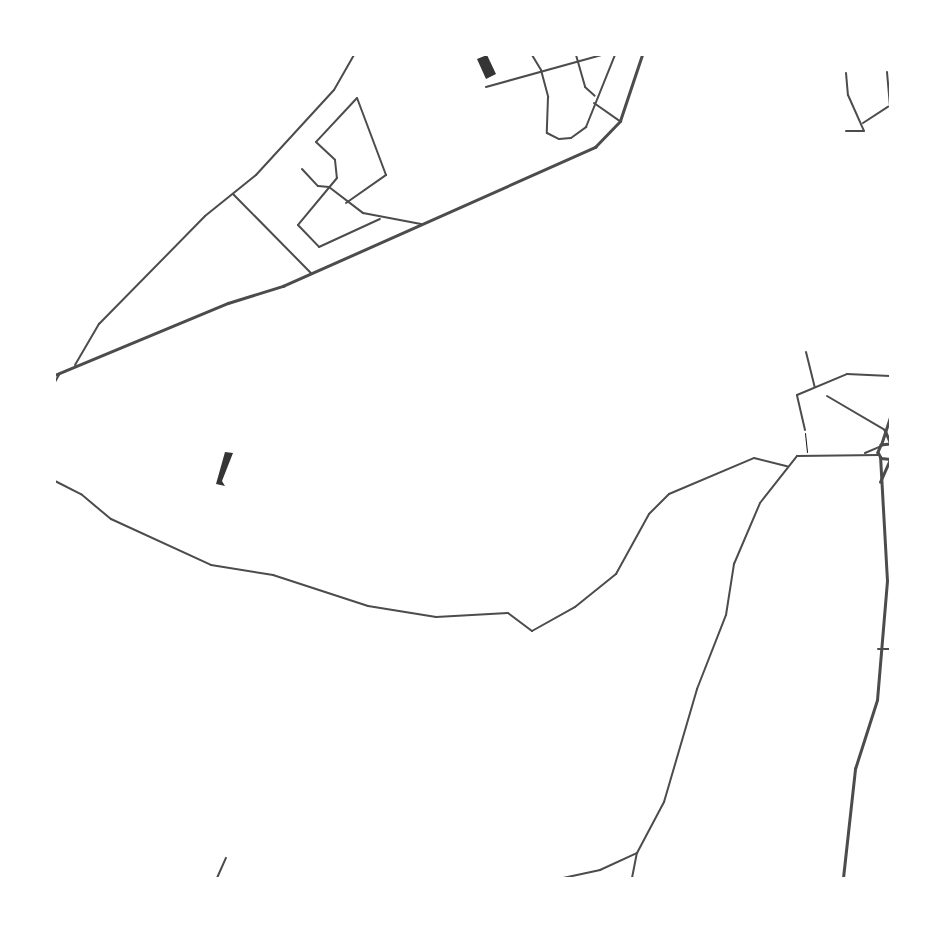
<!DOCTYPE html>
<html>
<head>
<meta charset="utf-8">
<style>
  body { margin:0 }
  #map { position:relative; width:945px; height:933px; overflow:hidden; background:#fff; font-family:Cabin,sans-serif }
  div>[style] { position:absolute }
  .building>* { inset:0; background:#353535 }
  .path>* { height:1px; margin:-0.5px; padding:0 0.5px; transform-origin:0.5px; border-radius:0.5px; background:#111 }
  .minor>* { height:2px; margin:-1px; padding:0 1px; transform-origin:1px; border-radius:1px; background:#4c4c4c }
  .tertiary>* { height:2.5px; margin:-1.25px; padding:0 1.25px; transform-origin:1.25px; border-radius:1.25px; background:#4c4c4c }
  span { translate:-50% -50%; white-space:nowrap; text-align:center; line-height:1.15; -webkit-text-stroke:4.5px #fff; paint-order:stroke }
  .frame { position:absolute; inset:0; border:56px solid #fff; pointer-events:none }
</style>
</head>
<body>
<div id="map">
  <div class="building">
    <i style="clip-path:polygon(487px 55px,496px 74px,486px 79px,477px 59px)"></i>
    <i style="clip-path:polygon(225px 452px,233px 453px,222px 481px,225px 486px,216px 484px)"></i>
  </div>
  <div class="path">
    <i style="left:805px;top:433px;width:19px;rotate:84deg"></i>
  </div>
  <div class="minor">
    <i style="left:532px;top:55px;width:17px;rotate:59deg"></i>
    <i style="left:541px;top:70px;width:28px;rotate:75deg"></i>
    <i style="left:548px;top:97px;width:36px;rotate:92deg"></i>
    <i style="left:547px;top:133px;width:13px;rotate:27deg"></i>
    <i style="left:559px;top:139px;width:12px;rotate:-5deg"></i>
    <i style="left:571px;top:138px;width:19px;rotate:-36deg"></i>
    <i style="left:586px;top:127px;width:78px;rotate:-68.1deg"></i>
    <i style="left:576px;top:55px;width:33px;rotate:74deg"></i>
    <i style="left:585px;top:87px;width:13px;rotate:42deg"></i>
    <i style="left:887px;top:72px;width:36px;rotate:85deg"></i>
    <i style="left:846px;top:73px;width:22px;rotate:85deg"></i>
    <i style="left:848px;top:95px;width:39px;rotate:66deg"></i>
    <i style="left:864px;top:131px;width:18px;rotate:180deg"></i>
    <i style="left:486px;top:87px;width:119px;rotate:-15.5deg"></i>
    <i style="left:594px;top:103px;width:32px;rotate:35deg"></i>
    <i style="left:863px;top:123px;width:30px;rotate:-33deg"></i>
    <i style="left:302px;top:169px;width:23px;rotate:47deg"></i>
    <i style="left:318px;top:186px;width:11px;rotate:5deg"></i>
    <i style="left:329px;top:187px;width:43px;rotate:37.4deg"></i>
    <i style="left:363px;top:213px;width:59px;rotate:10.7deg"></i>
    <i style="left:233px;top:194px;width:112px;rotate:45.4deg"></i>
    <i style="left:346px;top:203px;width:49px;rotate:-35deg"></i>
    <i style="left:386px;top:175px;width:82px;rotate:-110.6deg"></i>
    <i style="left:357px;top:98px;width:60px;rotate:133deg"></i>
    <i style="left:316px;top:142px;width:26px;rotate:43deg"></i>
    <i style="left:335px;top:160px;width:18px;rotate:84deg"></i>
    <i style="left:337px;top:178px;width:61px;rotate:129.7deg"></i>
    <i style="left:298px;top:225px;width:30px;rotate:46deg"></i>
    <i style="left:319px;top:247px;width:67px;rotate:-24.7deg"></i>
    <i style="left:806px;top:352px;width:36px;rotate:76deg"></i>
    <i style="left:75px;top:365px;width:48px;rotate:-59.7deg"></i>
    <i style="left:99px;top:324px;width:151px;rotate:-45.5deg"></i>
    <i style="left:205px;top:216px;width:65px;rotate:-38.8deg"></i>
    <i style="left:256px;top:175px;width:115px;rotate:-47.5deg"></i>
    <i style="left:334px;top:90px;width:40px;rotate:-60.3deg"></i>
    <i style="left:55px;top:382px;width:10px;rotate:-61deg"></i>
    <i style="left:827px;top:396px;width:67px;rotate:30.4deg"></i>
    <i style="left:805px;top:430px;width:36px;rotate:-103deg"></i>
    <i style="left:797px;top:395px;width:54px;rotate:-22.8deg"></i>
    <i style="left:847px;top:374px;width:43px;rotate:2.7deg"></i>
    <i style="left:865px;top:453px;width:15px;rotate:-23deg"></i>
    <i style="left:55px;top:481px;width:29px;rotate:27deg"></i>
    <i style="left:81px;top:494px;width:39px;rotate:40deg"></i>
    <i style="left:111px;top:519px;width:110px;rotate:24.7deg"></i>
    <i style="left:211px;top:565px;width:63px;rotate:9.2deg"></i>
    <i style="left:273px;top:575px;width:100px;rotate:18.1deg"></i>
    <i style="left:368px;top:606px;width:69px;rotate:9.2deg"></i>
    <i style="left:436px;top:617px;width:72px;rotate:-3.2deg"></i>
    <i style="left:508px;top:613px;width:30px;rotate:37deg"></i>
    <i style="left:532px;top:631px;width:49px;rotate:-29.2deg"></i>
    <i style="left:575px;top:607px;width:53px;rotate:-38.8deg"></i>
    <i style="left:616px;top:574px;width:68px;rotate:-61.2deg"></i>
    <i style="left:649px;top:514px;width:28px;rotate:-45deg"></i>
    <i style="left:669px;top:494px;width:92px;rotate:-23deg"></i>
    <i style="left:754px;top:458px;width:34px;rotate:14deg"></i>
    <i style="left:878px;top:649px;width:12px"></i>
    <i style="left:217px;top:878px;width:22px;rotate:-66deg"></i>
    <i style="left:563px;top:878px;width:38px;rotate:-12deg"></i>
    <i style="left:600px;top:870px;width:41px;rotate:-24.7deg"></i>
    <i style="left:632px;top:878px;width:25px;rotate:-79deg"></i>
    <i style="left:637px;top:853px;width:58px;rotate:-62.1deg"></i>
    <i style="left:664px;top:802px;width:118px;rotate:-73.7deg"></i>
    <i style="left:697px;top:689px;width:79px;rotate:-68.6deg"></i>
    <i style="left:726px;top:615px;width:52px;rotate:-81.1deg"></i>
    <i style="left:734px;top:564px;width:66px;rotate:-66.9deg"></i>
    <i style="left:760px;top:503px;width:60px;rotate:-51.8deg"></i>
    <i style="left:797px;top:456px;width:82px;rotate:-0.7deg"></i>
  </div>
  <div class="tertiary">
    <i style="left:55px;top:375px;width:187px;rotate:-22.6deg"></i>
    <i style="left:228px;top:303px;width:58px;rotate:-17.2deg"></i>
    <i style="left:283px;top:286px;width:342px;rotate:-24deg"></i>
    <i style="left:595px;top:147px;width:36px;rotate:-46deg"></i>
    <i style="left:620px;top:121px;width:70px;rotate:-71.6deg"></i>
    <i style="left:885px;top:430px;width:13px;rotate:67deg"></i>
    <i style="left:890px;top:444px;width:9px;rotate:174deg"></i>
    <i style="left:881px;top:445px;width:8px;rotate:113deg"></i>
    <i style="left:878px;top:452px;width:7px;rotate:63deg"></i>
    <i style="left:881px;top:458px;width:9px;rotate:6deg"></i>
    <i style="left:881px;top:445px;width:29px;rotate:-72deg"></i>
    <i style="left:880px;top:482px;width:24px;rotate:-66deg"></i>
    <i style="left:843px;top:878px;width:110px;rotate:-83.7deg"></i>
    <i style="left:855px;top:769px;width:72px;rotate:-72.3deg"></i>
    <i style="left:877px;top:700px;width:119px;rotate:-85.2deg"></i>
    <i style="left:887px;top:581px;width:124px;rotate:-93.2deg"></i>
  </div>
  <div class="frame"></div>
</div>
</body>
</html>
